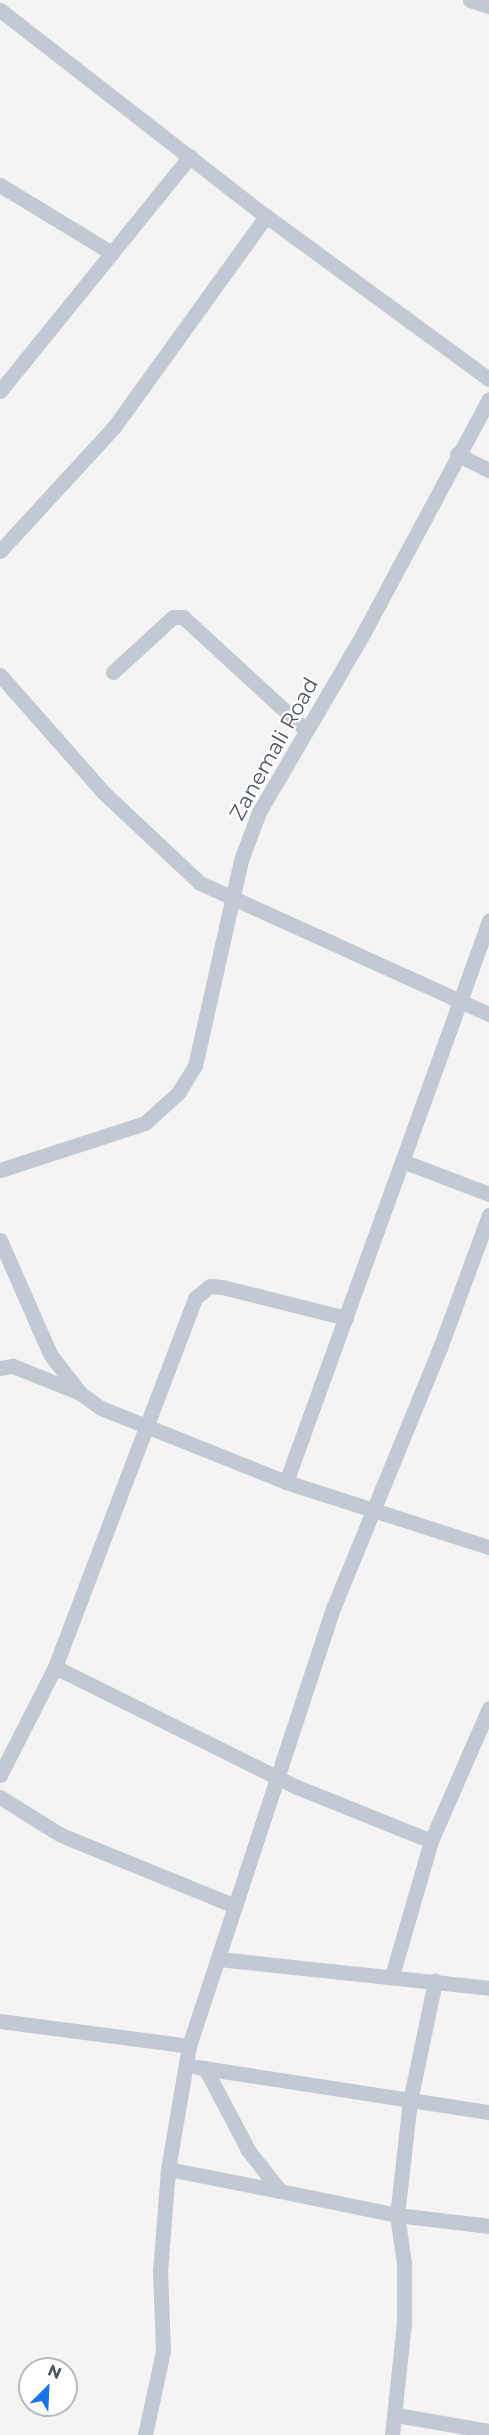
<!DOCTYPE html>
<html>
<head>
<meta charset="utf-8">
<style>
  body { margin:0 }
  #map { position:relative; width:489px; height:2435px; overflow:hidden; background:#f5f3f3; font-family:Montserrat,sans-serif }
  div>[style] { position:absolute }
  .minor>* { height:15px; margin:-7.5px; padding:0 7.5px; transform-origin:7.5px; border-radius:7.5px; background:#c1cad2 }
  span { translate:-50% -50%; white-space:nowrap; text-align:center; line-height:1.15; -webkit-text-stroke:4.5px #fff; paint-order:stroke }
  .street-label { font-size:21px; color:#4a5661 }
  .north { position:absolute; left:18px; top:2357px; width:60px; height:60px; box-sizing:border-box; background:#fff; border:2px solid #b7bbc0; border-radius:50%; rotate:24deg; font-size:16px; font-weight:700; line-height:24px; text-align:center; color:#4a5661 }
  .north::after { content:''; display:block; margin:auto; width:21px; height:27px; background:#1a73e8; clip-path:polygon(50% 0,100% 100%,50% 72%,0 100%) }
</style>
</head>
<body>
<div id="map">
  <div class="minor">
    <i style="left:470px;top:0;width:20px;rotate:18deg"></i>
    <i style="left:0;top:10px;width:336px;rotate:37.8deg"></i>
    <i style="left:266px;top:216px;width:276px;rotate:36.2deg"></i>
    <i style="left:0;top:185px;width:131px;rotate:31.3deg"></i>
    <i style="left:0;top:391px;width:302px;rotate:-51deg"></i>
    <i style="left:457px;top:454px;width:36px;rotate:27deg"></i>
    <i style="left:0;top:551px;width:168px;rotate:-47.4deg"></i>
    <i style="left:114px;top:427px;width:260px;rotate:-54.2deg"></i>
    <i style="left:113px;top:672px;width:81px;rotate:-42.5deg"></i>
    <i style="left:173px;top:617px;width:10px"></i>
    <i style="left:183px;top:617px;width:167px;rotate:42.6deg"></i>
    <i style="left:0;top:675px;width:157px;rotate:48.6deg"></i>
    <i style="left:104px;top:793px;width:132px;rotate:43.2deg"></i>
    <i style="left:200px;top:883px;width:317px;rotate:24.4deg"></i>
    <i style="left:405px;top:1162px;width:90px;rotate:20.9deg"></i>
    <i style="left:0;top:1170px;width:152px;rotate:-18deg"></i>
    <i style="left:145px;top:1123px;width:45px;rotate:-42.3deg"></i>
    <i style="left:178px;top:1093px;width:32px;rotate:-58deg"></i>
    <i style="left:195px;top:1066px;width:211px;rotate:-77.4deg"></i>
    <i style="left:241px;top:860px;width:51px;rotate:-69.4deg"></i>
    <i style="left:259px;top:812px;width:208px;rotate:-59.7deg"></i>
    <i style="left:364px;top:632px;width:264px;rotate:-61.8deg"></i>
    <i style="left:0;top:1240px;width:124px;rotate:66.3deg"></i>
    <i style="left:50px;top:1354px;width:49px;rotate:52.4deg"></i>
    <i style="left:80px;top:1393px;width:26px;rotate:36deg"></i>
    <i style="left:101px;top:1408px;width:199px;rotate:21.8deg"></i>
    <i style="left:286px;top:1482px;width:213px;rotate:17.8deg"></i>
    <i style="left:0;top:1368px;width:13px;rotate:-9deg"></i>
    <i style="left:13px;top:1366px;width:72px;rotate:21.9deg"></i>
    <i style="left:286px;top:1482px;width:597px;rotate:-70.11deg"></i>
    <i style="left:55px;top:1667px;width:270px;rotate:26.4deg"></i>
    <i style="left:297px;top:1787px;width:144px;rotate:21.9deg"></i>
    <i style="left:0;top:1775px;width:121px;rotate:-63deg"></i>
    <i style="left:55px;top:1667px;width:395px;rotate:-69.2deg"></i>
    <i style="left:195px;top:1298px;width:19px;rotate:-39deg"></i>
    <i style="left:210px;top:1286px;width:12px;rotate:5deg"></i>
    <i style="left:222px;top:1287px;width:128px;rotate:14deg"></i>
    <i style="left:0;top:1797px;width:72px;rotate:31.9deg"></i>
    <i style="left:61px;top:1835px;width:188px;rotate:22.2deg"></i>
    <i style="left:219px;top:1959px;width:272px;rotate:6.1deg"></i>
    <i style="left:392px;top:1976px;width:141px;rotate:-73.9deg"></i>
    <i style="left:431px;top:1841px;width:145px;rotate:-66.4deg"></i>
    <i style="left:0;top:2021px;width:191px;rotate:7.5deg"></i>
    <i style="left:197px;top:2067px;width:295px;rotate:8.8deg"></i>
    <i style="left:205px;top:2068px;width:93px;rotate:62.3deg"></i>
    <i style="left:248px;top:2150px;width:52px;rotate:52deg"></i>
    <i style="left:280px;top:2191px;width:119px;rotate:11.6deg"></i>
    <i style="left:397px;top:2215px;width:93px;rotate:6.8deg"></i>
    <i style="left:168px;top:2169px;width:114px;rotate:11.1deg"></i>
    <i style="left:396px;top:2415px;width:94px;rotate:9.8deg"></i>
    <i style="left:145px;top:2435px;width:86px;rotate:-77.9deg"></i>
    <i style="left:163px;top:2351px;width:80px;rotate:-92.1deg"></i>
    <i style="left:160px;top:2271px;width:102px;rotate:-85.5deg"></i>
    <i style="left:168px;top:2169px;width:125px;rotate:-80.3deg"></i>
    <i style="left:189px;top:2046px;width:463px;rotate:-71.8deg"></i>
    <i style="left:334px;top:1606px;width:279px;rotate:-67.7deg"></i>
    <i style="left:440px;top:1348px;width:142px;rotate:-69.8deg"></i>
    <i style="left:392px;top:2435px;width:113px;rotate:-83.9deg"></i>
    <i style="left:404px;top:2323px;width:60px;rotate:-90deg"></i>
    <i style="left:404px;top:2263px;width:49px;rotate:-98.3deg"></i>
    <i style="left:397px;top:2215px;width:115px;rotate:-83.5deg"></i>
    <i style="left:410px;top:2101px;width:123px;rotate:-78.2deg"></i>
  </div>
  <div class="street-label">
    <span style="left:274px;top:749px;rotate:-61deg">Zanemali Road</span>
  </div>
  <div class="north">N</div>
</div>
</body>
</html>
